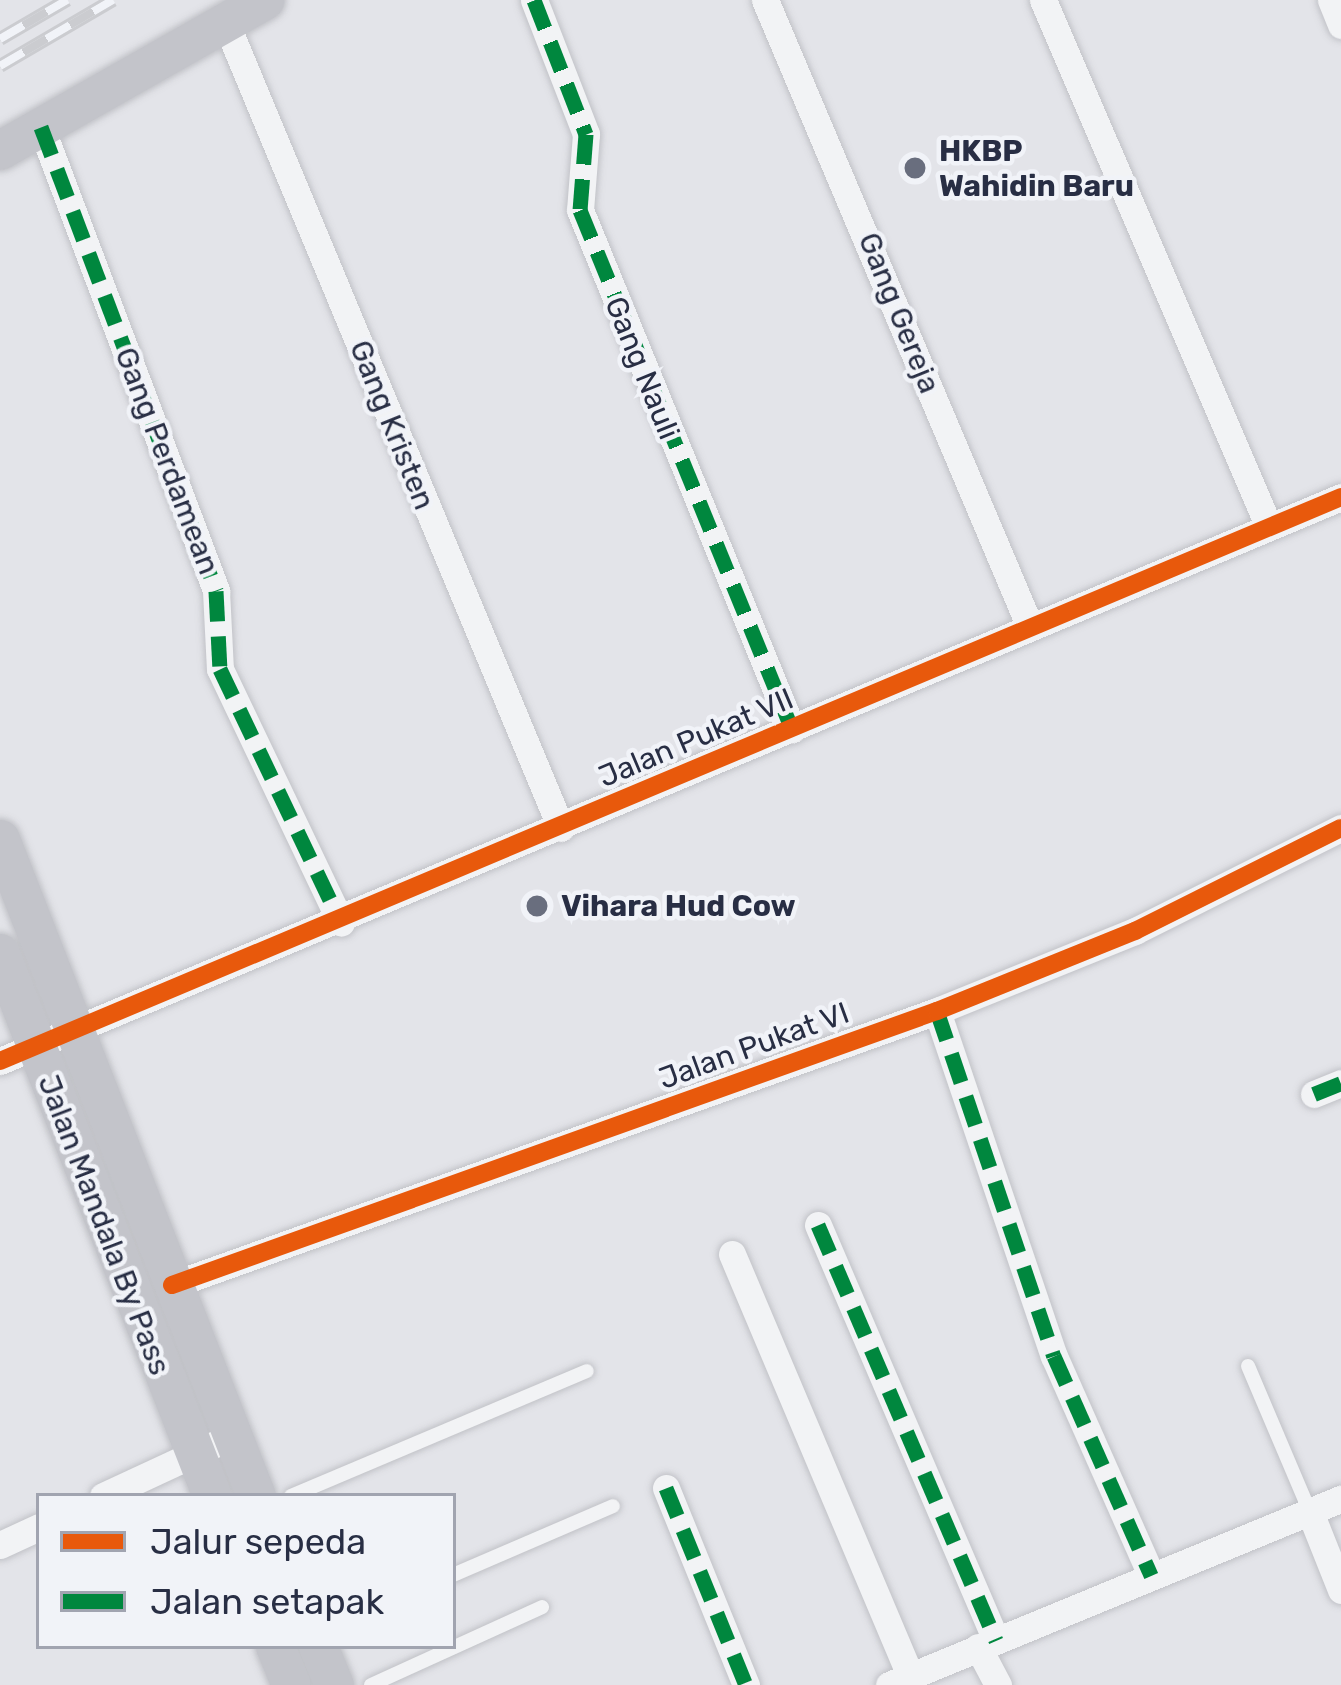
<!DOCTYPE html>
<html>
<head>
<meta charset="utf-8">
<style>
  body { margin:0 }
  #map { position:relative; width:1341px; height:1685px; overflow:hidden; background:#e3e4e9; font-family:Rubik,sans-serif }
  div>[style] { position:absolute }
  .roads { filter:drop-shadow(0 0 3px #c1c2c7) drop-shadow(0 0 3px #c1c2c7) }
  .lane>* { height:14px; margin:-7px; padding:0 7px; transform-origin:7px; border-radius:7px; background:#f2f3f5 }
  .street>* { height:27px; margin:-13.5px; padding:0 13.5px; transform-origin:13.5px; border-radius:13.5px; background:#f2f3f5 }
  .secondary>* { height:39px; margin:-19.5px; padding:0 19.5px; transform-origin:19.5px; border-radius:19.5px; background:#c3c4ca }
  .rail>* { height:14px; margin-top:-7px; transform-origin:0; background:repeating-linear-gradient(90deg,#f1f3f8 0 27px,#cbccd0 0 54px); box-sizing:border-box; border-block:3px solid #cbccd0 }
  .quiet>* { height:15px; margin-top:-7.5px; transform-origin:0; background:repeating-linear-gradient(90deg,#00873e 0 30px,transparent 0 45px) }
  .cycleway>* { height:18px; margin:-9px; padding:0 9px; transform-origin:9px; border-radius:9px; background:#e8590c }
  .dots>* { width:33px; height:33px; translate:-50% -50%; box-sizing:border-box; border:6px solid #f1f3f8; border-radius:50% }
  span { translate:-50% -50%; white-space:nowrap; text-align:center; line-height:1.15; -webkit-text-stroke:9px #f1f3f8; paint-order:stroke }
  .poi-label { font-size:30px; color:#282e44; font-weight:700 }
  .left { translate:0 -50%; text-align:left }
  .street-label { font-size:30px; color:#282e44 }
  .legend { position:absolute; left:36px; top:1493px; width:420px; height:156px; box-sizing:border-box; background:#f1f3f8; border:3px solid #a1a4b0; margin:0; padding:15px 21px; list-style:none; font-size:36px; color:#282e44 }
  .legend li { display:flex; align-items:center; gap:24px; height:60px }
  .legend b { width:60px; border:3px solid #a1a4b0 }
</style>
</head>
<body>
<div id="map">
  <div class="roads">
    <div class="lane">
      <i style="left:1248px;top:1366px;width:159px;rotate:67deg"></i>
      <i style="left:291px;top:1496px;width:321px;rotate:-22.9deg"></i>
      <i style="left:453px;top:1575px;width:174px;rotate:-23.3deg"></i>
      <i style="left:371px;top:1685px;width:188px;rotate:-24.5deg"></i>
    </div>
    <div class="street">
      <i style="left:534px;top:0;width:144px;rotate:68.8deg"></i>
      <i style="left:586px;top:134px;width:76px;rotate:94.5deg"></i>
      <i style="left:580px;top:210px;width:561px;rotate:67.78deg"></i>
      <i style="left:765px;top:0;width:681px;rotate:67.09deg"></i>
      <i style="left:1043px;top:0;width:573px;rotate:66.79deg"></i>
      <i style="left:1331px;top:0;width:27px;rotate:68deg"></i>
      <i style="left:225px;top:21px;width:874px;rotate:67.4deg"></i>
      <i style="left:41px;top:127px;width:496px;rotate:69.3deg"></i>
      <i style="left:216px;top:591px;width:78px;rotate:87.1deg"></i>
      <i style="left:220px;top:669px;width:281px;rotate:64.5deg"></i>
      <i style="left:937px;top:1011px;width:364px;rotate:71.3deg"></i>
      <i style="left:1054px;top:1356px;width:240px;rotate:66.1deg"></i>
      <i style="left:0;top:1061px;width:1455px;rotate:-22.81deg"></i>
      <i style="left:1314px;top:1094px;width:29px;rotate:-22deg"></i>
      <i style="left:818px;top:1225px;width:452px;rotate:66.8deg"></i>
      <i style="left:732px;top:1254px;width:459px;rotate:67.1deg"></i>
      <i style="left:172px;top:1285px;width:813px;rotate:-19.71deg"></i>
      <i style="left:937px;top:1011px;width:214px;rotate:-22deg"></i>
      <i style="left:1135px;top:931px;width:230px;rotate:-26.6deg"></i>
      <i style="left:666px;top:1488px;width:213px;rotate:67.9deg"></i>
      <i style="left:103px;top:1496px;width:140px;rotate:-24.9deg"></i>
      <i style="left:1310px;top:1512px;width:84px;rotate:68.3deg"></i>
      <i style="left:0;top:1545px;width:43px;rotate:-24.8deg"></i>
      <i style="left:978px;top:1647px;width:43px;rotate:62.2deg"></i>
      <i style="left:889px;top:1685px;width:489px;rotate:-22.4deg"></i>
    </div>
    <div class="secondary">
      <i style="left:0;top:150px;width:304px;rotate:-29.6deg"></i>
      <i style="left:0;top:839px;width:705px;rotate:68.71deg"></i>
      <i style="left:0;top:953px;width:583px;rotate:68.67deg"></i>
      <i style="left:275px;top:1646px;width:42px;rotate:67.7deg"></i>
      <i style="left:318px;top:1646px;width:42px;rotate:67.7deg"></i>
    </div>
  </div>
  <div class="rail">
    <i style="left:0;top:39px;width:78px;rotate:-30.2deg"></i>
    <i style="left:0;top:66px;width:131px;rotate:-30.3deg"></i>
  </div>
  <div class="quiet">
    <i style="left:534px;top:0;width:144px;rotate:68.8deg"></i>
    <i style="left:586px;top:134px;width:76px;rotate:94.5deg"></i>
    <i style="left:580px;top:210px;width:561px;rotate:67.78deg"></i>
    <i style="left:41px;top:127px;width:496px;rotate:69.3deg"></i>
    <i style="left:216px;top:591px;width:78px;rotate:87.1deg"></i>
    <i style="left:220px;top:669px;width:281px;rotate:64.5deg"></i>
    <i style="left:937px;top:1011px;width:364px;rotate:71.3deg"></i>
    <i style="left:1054px;top:1356px;width:240px;rotate:66.1deg"></i>
    <i style="left:1314px;top:1094px;width:29px;rotate:-22deg"></i>
    <i style="left:818px;top:1225px;width:452px;rotate:66.8deg"></i>
    <i style="left:666px;top:1488px;width:213px;rotate:67.9deg"></i>
  </div>
  <div class="cycleway">
    <i style="left:0;top:1061px;width:1455px;rotate:-22.81deg"></i>
    <i style="left:172px;top:1285px;width:813px;rotate:-19.71deg"></i>
    <i style="left:937px;top:1011px;width:214px;rotate:-22deg"></i>
    <i style="left:1135px;top:931px;width:230px;rotate:-26.6deg"></i>
  </div>
  <div class="dots">
    <i style="left:915px;top:168px;background:#696e7e"></i>
    <i style="left:537px;top:906px;background:#696e7e"></i>
  </div>
  <div class="poi-label">
    <span class="left" style="left:939px;top:168px">HKBP<br>Wahidin Baru</span>
    <span class="left" style="left:561px;top:906px">Vihara Hud Cow</span>
  </div>
  <div class="street-label">
    <span style="left:899px;top:313px;rotate:68deg">Gang Gereja</span>
    <span style="left:642px;top:368px;rotate:68deg">Gang Nauli</span>
    <span style="left:392px;top:425px;rotate:68deg">Gang Kristen</span>
    <span style="left:167px;top:461px;rotate:69deg">Gang Perdamean</span>
    <span style="left:696px;top:738px;rotate:-23deg">Jalan Pukat VII</span>
    <span style="left:754px;top:1046px;rotate:-20deg">Jalan Pukat VI</span>
    <span style="left:104px;top:1225px;rotate:69deg">Jalan Mandala By Pass</span>
  </div>
  <ul class="legend">
  <li><b style="height:15px;background:#e8590c"></b>Jalur sepeda</li>
  <li><b style="height:15px;background:#00873e"></b>Jalan setapak</li>
  </ul>
</div>
</body>
</html>
